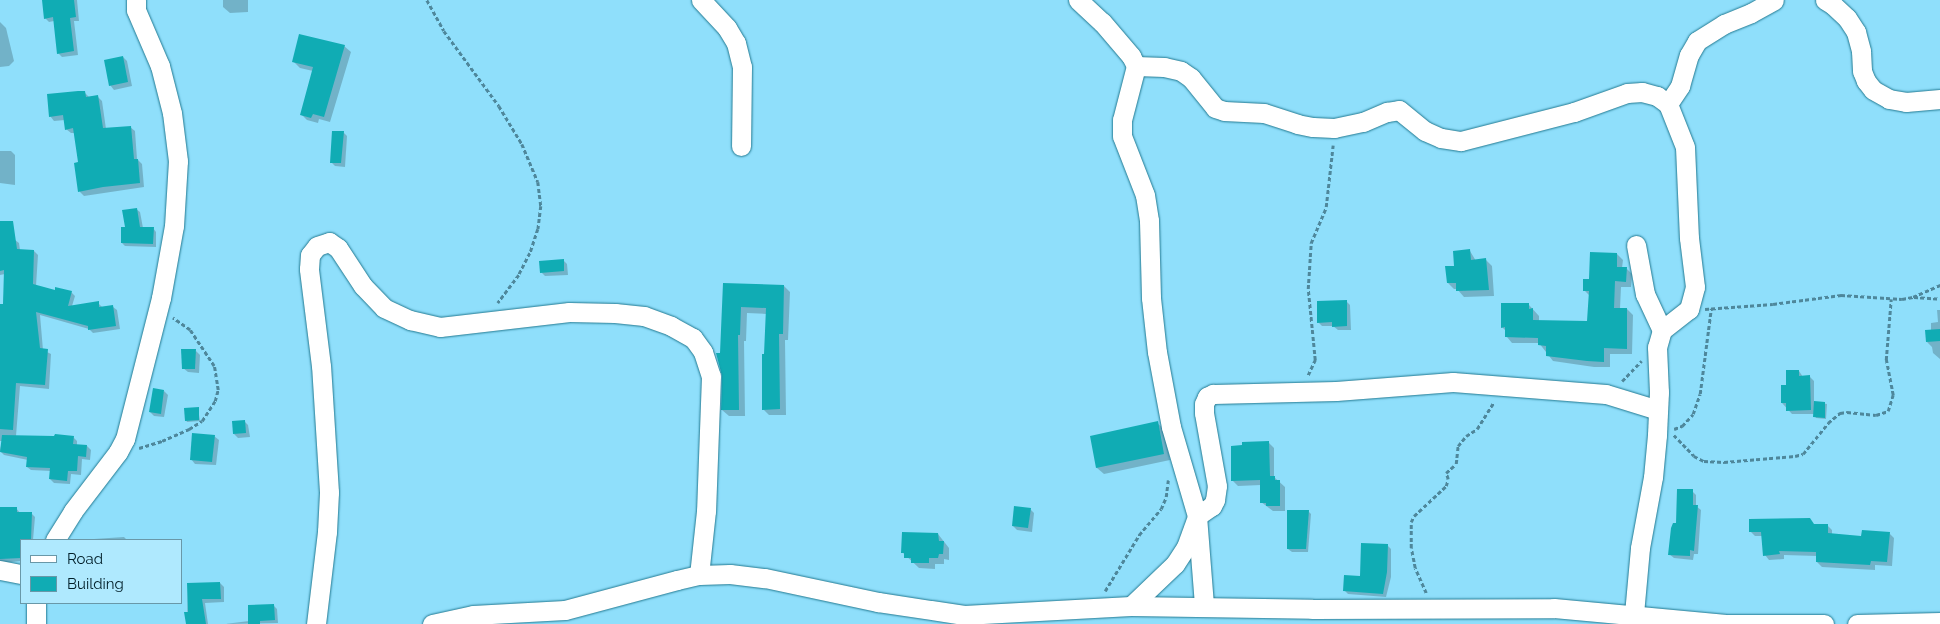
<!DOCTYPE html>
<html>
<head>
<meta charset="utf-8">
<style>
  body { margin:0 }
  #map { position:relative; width:1940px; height:624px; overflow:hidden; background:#8fdffb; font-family:Raleway,sans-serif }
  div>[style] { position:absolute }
  .shadow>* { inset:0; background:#0003 }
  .building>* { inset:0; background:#10acb4 }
  .path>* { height:2.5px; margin-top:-1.25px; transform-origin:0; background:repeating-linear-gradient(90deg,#4e879b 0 4px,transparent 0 6.5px) }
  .roads { filter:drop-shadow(0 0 1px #227991) drop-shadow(0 0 1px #227991) }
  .minor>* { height:19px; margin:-9.5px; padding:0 9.5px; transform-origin:9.5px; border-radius:9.5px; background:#fff }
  span { translate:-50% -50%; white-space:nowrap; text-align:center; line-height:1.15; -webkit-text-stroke:4.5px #afe9fe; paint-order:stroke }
  .legend { position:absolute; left:20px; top:539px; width:162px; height:65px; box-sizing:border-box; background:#afe9fe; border:1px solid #6998a8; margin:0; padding:6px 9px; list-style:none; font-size:15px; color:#001e28 }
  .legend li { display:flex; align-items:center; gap:10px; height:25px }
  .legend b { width:25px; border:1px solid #6998a8 }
</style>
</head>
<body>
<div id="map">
  <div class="shadow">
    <i style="clip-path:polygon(43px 0,77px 0,79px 21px,74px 21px,78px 55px,62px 57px,58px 53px,54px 21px,49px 22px,45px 18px)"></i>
    <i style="clip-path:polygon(223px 0,248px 0,248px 12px,230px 13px,223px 7px)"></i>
    <i style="clip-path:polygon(0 22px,6px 28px,14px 61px,9px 66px,0 67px)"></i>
    <i style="clip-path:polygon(344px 46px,351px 52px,330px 122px,319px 119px,318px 123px,307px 120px,301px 114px,313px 71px,300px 68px,294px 62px)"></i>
    <i style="clip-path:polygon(123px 57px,127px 61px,132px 86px,114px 90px,110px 85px)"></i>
    <i style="clip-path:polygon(84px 92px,89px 97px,97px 96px,102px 101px,106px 129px,130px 127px,135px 131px,137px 159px,142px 164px,144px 187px,84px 196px,80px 192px,79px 163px,75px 133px,71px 133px,66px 129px,65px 120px,54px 121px,50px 116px)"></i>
    <i style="clip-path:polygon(343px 132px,347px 136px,345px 167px,335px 166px,331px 162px)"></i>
    <i style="clip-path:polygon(0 151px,11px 151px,15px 155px,15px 185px,0 183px)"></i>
    <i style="clip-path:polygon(136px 209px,140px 212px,143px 228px,153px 228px,156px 232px,156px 247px,125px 246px,122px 243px,126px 228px)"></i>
    <i style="clip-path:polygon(15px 240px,19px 243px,20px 250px,34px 251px,38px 255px,36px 286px,55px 292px,71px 292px,75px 296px,72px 306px,98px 303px,102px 307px,113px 307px,117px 310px,120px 329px,93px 333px,89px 329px,40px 315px,43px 350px,51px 354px,49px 389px,20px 386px,16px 436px,73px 437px,77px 441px,77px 445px,87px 446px,91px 450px,90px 460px,82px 459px,81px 475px,71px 474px,70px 484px,54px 483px,50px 479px,51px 471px,31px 470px,27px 467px,28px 460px,4px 455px,0 451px,2px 441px,0 441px,0 373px,5px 274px,0 275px,0 241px)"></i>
    <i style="clip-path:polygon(1470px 251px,1476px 261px,1486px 260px,1492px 266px,1494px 296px,1464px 297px,1457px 289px,1454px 289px,1448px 283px,1456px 267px)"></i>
    <i style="clip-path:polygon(1617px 254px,1623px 260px,1622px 268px,1626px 268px,1632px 274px,1631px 287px,1621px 287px,1620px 309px,1627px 309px,1633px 315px,1632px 354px,1610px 354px,1610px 367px,1594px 367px,1553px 361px,1539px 343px,1512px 343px,1507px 337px,1507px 332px,1502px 327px,1529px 305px,1539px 316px,1539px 321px,1589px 323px,1590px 296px,1584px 290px,1590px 280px)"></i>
    <i style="clip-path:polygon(563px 260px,567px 264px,568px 275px,545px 276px,541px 272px)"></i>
    <i style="clip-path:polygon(724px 284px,784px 286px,790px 292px,788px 340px,785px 340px,786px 415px,769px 415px,763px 409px,767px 314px,747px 313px,746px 341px,744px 341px,745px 416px,729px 416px,722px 410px,723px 376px,721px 354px)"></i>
    <i style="clip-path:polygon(1346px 301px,1350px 305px,1351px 330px,1338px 330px,1333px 326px,1322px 326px,1318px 322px)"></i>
    <i style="clip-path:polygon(1937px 310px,1940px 310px,1940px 359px,1933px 353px,1932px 347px,1927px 342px,1931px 331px,1931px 323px,1938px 322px)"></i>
    <i style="clip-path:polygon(196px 351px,200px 355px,199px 373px,188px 372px,183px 368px)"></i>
    <i style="clip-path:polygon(1799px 371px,1803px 377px,1810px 377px,1814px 381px,1814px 402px,1827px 404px,1826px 419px,1816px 418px,1814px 414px,1792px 414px,1782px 403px,1787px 386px)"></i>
    <i style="clip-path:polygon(164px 391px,168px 395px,164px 417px,154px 416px,150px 412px)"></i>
    <i style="clip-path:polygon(198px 409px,200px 421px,187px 422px,186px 420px)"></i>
    <i style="clip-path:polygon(244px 421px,248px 425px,250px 437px,238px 438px,234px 434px)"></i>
    <i style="clip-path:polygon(1157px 423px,1164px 429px,1170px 460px,1104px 474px,1097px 468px,1091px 437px)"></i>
    <i style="clip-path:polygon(214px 436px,219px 440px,216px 465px,195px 464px,191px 459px)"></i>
    <i style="clip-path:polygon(1269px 443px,1274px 448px,1274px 477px,1285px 487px,1285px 511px,1273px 511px,1261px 502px,1261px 485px,1238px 486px,1232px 480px)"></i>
    <i style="clip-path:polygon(1692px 491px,1696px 495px,1696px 506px,1701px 510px,1698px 554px,1694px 554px,1693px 560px,1674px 558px,1669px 554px,1677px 524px)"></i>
    <i style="clip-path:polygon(0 508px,16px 508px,20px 513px,31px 513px,35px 517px,33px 540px,21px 540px,21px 561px,0 563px)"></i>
    <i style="clip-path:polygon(1030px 509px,1034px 513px,1032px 532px,1017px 530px,1013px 526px)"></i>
    <i style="clip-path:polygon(1308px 511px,1311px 514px,1308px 552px,1292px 552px,1288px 549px)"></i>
    <i style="clip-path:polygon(1815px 525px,1827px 525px,1832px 530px,1832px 534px,1862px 537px,1889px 533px,1894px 538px,1892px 566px,1875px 565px,1875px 570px,1822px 567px,1817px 562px,1817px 556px,1784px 555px,1784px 559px,1769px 560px,1765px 555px,1763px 536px,1755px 536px,1750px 531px)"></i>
    <i style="clip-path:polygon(938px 534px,949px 548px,949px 560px,944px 559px,944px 564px,935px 564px,935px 569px,919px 568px,902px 552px)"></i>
    <i style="clip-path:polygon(124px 537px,127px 540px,94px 540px,94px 539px)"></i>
    <i style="clip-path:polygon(1387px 545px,1391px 549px,1391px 577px,1386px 597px,1348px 594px,1344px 590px,1361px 577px)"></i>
    <i style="clip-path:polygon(220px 583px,224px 587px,224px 602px,205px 603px,208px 624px,187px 624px,188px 584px)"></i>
    <i style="clip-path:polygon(273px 605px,277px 609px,278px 623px,225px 624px,249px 621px)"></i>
  </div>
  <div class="building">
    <i style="clip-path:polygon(42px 0,74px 0,76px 17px,70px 18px,74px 51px,57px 54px,53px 17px,44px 19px)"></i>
    <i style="clip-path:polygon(299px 34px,345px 45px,324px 117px,313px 114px,311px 118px,300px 115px,313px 67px,292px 62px)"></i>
    <i style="clip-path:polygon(123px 56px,128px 82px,109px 86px,104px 60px)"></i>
    <i style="clip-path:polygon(78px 91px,85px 91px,86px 97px,98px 95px,103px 128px,131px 126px,134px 159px,138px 159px,140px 183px,103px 187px,78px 192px,74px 163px,78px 162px,73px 128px,65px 130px,63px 115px,49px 117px,47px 94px)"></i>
    <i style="clip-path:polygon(332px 131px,344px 131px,341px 163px,330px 163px)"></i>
    <i style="clip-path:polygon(137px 208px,140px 227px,154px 227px,153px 244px,121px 243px,121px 227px,125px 227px,122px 210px)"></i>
    <i style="clip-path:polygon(0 221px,13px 221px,17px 249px,34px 250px,33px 284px,55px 290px,55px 287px,72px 291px,68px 306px,99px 301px,99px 307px,113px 305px,116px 326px,88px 330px,88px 326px,36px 312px,40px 348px,48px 349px,45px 385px,16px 383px,13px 430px,0 429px,0 304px,3px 304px,4px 270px,0 271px)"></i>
    <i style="clip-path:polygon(1470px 249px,1471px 260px,1486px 258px,1489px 290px,1456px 291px,1456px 283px,1447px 283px,1445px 266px,1454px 266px,1453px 251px)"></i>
    <i style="clip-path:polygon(1590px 252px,1617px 253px,1617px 267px,1627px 267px,1626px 282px,1615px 281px,1614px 308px,1627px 308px,1627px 349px,1604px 348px,1604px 362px,1587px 361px,1546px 356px,1546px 346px,1538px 345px,1538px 338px,1505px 337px,1505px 327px,1501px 328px,1501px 303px,1529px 303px,1529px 309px,1533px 308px,1533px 320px,1587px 321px,1589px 291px,1583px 291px,1583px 279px,1589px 279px)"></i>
    <i style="clip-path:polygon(564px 259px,564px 271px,540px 273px,539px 261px)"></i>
    <i style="clip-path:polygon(723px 283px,784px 285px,783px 334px,779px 334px,780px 409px,762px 410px,762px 354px,764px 354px,766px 308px,741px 307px,740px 335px,738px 335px,739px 410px,721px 410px,722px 376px,716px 353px,720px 353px)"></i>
    <i style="clip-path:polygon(1347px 300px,1347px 326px,1332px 327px,1332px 322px,1317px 323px,1317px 301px)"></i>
    <i style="clip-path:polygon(1940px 329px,1940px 341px,1926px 342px,1925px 330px)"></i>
    <i style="clip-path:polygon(181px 349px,196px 349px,195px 369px,182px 369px)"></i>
    <i style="clip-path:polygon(1786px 370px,1799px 370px,1799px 376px,1810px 375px,1811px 410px,1786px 411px,1786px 403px,1781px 403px,1781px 385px,1786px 385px)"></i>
    <i style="clip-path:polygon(153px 388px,164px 390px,161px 414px,149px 412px)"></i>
    <i style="clip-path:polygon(1814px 401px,1825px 402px,1825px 418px,1813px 417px)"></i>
    <i style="clip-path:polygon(199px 407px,199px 420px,185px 421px,184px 408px)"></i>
    <i style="clip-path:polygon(245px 420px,246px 433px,233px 434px,232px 421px)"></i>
    <i style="clip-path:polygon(1158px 421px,1164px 454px,1096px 468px,1090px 436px)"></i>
    <i style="clip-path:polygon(192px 433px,215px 435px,212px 462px,190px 460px)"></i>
    <i style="clip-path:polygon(55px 434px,74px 436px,73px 444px,87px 445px,86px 457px,78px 456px,77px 471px,68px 471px,67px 481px,49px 479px,50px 468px,26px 467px,27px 457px,0 452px,2px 435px,54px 436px)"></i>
    <i style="clip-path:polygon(1269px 441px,1270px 476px,1275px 476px,1275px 480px,1280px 480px,1280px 506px,1266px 506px,1266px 503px,1260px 503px,1260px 480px,1231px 481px,1231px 446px,1242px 445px,1242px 442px)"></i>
    <i style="clip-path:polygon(1677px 489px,1693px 489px,1693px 505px,1698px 505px,1694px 551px,1690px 550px,1690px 556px,1668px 555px,1671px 528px,1673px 523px,1676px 523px)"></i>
    <i style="clip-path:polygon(1014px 506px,1031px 508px,1028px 528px,1012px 526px)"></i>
    <i style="clip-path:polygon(0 507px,17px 507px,17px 512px,32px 512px,31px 540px,21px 540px,21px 558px,0 559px)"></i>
    <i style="clip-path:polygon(1287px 510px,1309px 510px,1306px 549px,1287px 549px)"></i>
    <i style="clip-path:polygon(1810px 518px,1814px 524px,1828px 524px,1828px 533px,1861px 536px,1862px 530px,1890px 532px,1887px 562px,1871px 561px,1870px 565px,1816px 562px,1816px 552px,1779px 551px,1780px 554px,1763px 556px,1761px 532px,1749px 532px,1749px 519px)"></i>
    <i style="clip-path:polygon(902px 532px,938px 533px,939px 541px,944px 541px,943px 554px,939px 554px,938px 558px,929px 558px,929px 563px,911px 563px,911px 558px,904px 558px,904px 553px,901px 553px)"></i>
    <i style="clip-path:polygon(1361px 543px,1388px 544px,1387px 572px,1383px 594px,1343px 591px,1344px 575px,1360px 576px)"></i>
    <i style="clip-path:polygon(220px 582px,221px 599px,202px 599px,206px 624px,186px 624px,184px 612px,188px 612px,187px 583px)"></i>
    <i style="clip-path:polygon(274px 604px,275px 620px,260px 621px,260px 624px,248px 624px,248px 605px)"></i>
  </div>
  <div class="path">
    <i style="left:427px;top:0;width:35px;rotate:61deg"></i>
    <i style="left:444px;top:31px;width:93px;rotate:53.7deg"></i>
    <i style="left:499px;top:106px;width:44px;rotate:58.8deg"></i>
    <i style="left:522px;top:144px;width:41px;rotate:67.2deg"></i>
    <i style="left:538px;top:182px;width:24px;rotate:83deg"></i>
    <i style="left:541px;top:206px;width:23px;rotate:97deg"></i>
    <i style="left:538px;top:229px;width:25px;rotate:108deg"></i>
    <i style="left:530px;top:253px;width:25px;rotate:117deg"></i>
    <i style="left:519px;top:275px;width:35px;rotate:127deg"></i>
    <i style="left:1914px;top:297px;width:26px;rotate:4deg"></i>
    <i style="left:1705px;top:309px;width:68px;rotate:-4.2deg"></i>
    <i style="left:1773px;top:304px;width:69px;rotate:-7.5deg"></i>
    <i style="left:1841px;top:295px;width:61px;rotate:3.8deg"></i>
    <i style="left:1902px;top:299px;width:11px;rotate:-10deg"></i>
    <i style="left:1913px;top:297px;width:30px;rotate:-24deg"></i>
    <i style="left:1308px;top:375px;width:17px;rotate:-65deg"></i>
    <i style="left:1315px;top:360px;width:71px;rotate:-95.6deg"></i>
    <i style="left:1308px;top:289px;width:46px;rotate:-86.3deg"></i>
    <i style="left:1311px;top:243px;width:39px;rotate:-67deg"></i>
    <i style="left:1326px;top:207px;width:62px;rotate:-83.6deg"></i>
    <i style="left:1622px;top:381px;width:28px;rotate:-46deg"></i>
    <i style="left:1674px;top:429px;width:9px;rotate:-21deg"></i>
    <i style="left:1682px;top:426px;width:16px;rotate:-47deg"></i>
    <i style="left:1693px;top:414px;width:21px;rotate:-71deg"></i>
    <i style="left:1700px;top:394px;width:86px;rotate:-82.6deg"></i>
    <i style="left:1674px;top:435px;width:29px;rotate:46deg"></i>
    <i style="left:1694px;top:456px;width:11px;rotate:27deg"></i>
    <i style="left:1704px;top:461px;width:20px;rotate:3deg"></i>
    <i style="left:1724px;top:462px;width:71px;rotate:-4.8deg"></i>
    <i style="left:1795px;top:456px;width:8px;rotate:-14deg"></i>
    <i style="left:1803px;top:454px;width:40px;rotate:-51deg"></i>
    <i style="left:1828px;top:423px;width:16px;rotate:-40deg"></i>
    <i style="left:1840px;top:413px;width:7px;rotate:-8deg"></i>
    <i style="left:1847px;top:412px;width:29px;rotate:6deg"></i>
    <i style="left:1876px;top:415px;width:13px;rotate:-18deg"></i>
    <i style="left:1888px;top:411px;width:17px;rotate:-73deg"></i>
    <i style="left:1893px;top:395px;width:36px;rotate:-101deg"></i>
    <i style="left:1886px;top:360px;width:61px;rotate:-85.3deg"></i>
    <i style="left:139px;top:448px;width:24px;rotate:-17deg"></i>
    <i style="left:162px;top:441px;width:30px;rotate:-24deg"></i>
    <i style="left:189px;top:429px;width:15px;rotate:-32deg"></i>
    <i style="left:202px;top:421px;width:24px;rotate:-57deg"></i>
    <i style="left:215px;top:401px;width:11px;rotate:-75deg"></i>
    <i style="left:218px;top:390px;width:24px;rotate:-99deg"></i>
    <i style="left:214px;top:366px;width:43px;rotate:-123.7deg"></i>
    <i style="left:190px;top:330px;width:21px;rotate:-145deg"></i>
    <i style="left:1105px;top:591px;width:66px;rotate:-58.7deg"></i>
    <i style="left:1139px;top:535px;width:34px;rotate:-50deg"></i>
    <i style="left:1161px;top:509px;width:13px;rotate:-67deg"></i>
    <i style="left:1166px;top:497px;width:17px;rotate:-83deg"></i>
    <i style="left:1426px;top:593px;width:27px;rotate:-114deg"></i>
    <i style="left:1415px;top:568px;width:20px;rotate:-101deg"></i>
    <i style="left:1411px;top:548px;width:26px;rotate:-90deg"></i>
    <i style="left:1411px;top:522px;width:7px;rotate:-63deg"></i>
    <i style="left:1414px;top:516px;width:44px;rotate:-43.2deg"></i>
    <i style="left:1446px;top:486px;width:7px;rotate:-74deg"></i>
    <i style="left:1448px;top:479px;width:6px;rotate:-108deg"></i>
    <i style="left:1446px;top:473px;width:13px;rotate:-42deg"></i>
    <i style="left:1456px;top:464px;width:18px;rotate:-84deg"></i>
    <i style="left:1458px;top:446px;width:13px;rotate:-51deg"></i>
    <i style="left:1466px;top:436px;width:13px;rotate:-32deg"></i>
    <i style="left:1477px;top:429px;width:31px;rotate:-58deg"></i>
  </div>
  <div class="roads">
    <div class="minor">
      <i style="left:701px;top:0;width:38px;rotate:47deg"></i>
      <i style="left:727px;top:28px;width:17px;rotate:59deg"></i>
      <i style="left:736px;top:43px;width:25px;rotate:76deg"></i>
      <i style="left:742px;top:67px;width:79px;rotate:90.7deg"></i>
      <i style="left:1078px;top:0;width:33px;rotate:43deg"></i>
      <i style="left:1102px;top:22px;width:45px;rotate:49.5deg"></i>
      <i style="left:1131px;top:56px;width:11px;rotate:63deg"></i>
      <i style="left:1136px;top:66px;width:56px;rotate:104.5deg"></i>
      <i style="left:1122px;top:120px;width:16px;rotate:90deg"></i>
      <i style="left:1122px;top:136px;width:63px;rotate:68.7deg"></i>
      <i style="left:1145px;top:195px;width:26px;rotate:81deg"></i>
      <i style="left:1149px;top:221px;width:77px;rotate:88.5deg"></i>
      <i style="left:1151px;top:298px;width:54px;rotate:83.7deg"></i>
      <i style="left:1157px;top:352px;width:76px;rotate:79.4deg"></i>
      <i style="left:1171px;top:427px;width:93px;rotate:73.7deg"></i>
      <i style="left:1197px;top:516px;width:89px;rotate:85.5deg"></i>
      <i style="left:1825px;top:0;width:9px;rotate:32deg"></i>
      <i style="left:1833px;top:5px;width:19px;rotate:43deg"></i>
      <i style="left:1847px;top:18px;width:17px;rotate:57deg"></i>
      <i style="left:1856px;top:32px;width:20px;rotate:75deg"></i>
      <i style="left:1861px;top:51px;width:20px;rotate:87deg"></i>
      <i style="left:1862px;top:71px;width:11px;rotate:68deg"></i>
      <i style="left:1866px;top:81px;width:11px;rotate:52deg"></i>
      <i style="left:1873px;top:90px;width:18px;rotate:29deg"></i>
      <i style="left:1889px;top:99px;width:17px;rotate:10deg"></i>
      <i style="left:1906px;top:102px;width:34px;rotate:-5deg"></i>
      <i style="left:1136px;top:66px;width:28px;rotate:2deg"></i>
      <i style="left:1164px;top:67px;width:17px;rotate:13deg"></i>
      <i style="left:1181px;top:71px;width:12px;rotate:35deg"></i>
      <i style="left:1191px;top:78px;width:38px;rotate:51deg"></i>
      <i style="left:1215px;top:108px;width:9px;rotate:18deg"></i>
      <i style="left:1224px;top:111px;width:40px;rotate:2.9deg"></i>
      <i style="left:1264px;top:113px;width:35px;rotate:18deg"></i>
      <i style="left:1297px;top:124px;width:16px;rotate:11deg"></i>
      <i style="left:1313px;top:127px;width:21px;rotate:3deg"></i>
      <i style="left:1334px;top:128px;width:30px;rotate:-12deg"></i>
      <i style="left:1363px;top:122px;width:26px;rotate:-23deg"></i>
      <i style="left:1387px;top:112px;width:12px;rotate:-9deg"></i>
      <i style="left:1399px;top:110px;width:33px;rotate:39deg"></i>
      <i style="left:1425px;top:131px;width:17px;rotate:24deg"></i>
      <i style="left:1441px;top:138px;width:20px;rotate:9deg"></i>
      <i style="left:1461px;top:141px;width:117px;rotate:-14.4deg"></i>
      <i style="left:1574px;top:112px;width:56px;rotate:-19.7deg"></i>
      <i style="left:1627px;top:93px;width:15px;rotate:-4deg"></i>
      <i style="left:1642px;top:92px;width:16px;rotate:15deg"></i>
      <i style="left:1657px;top:96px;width:14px;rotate:36deg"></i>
      <i style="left:1668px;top:104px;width:46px;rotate:68.4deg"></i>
      <i style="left:1685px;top:147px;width:91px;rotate:87.5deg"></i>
      <i style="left:1689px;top:238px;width:49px;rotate:83deg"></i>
      <i style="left:1695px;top:287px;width:23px;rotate:105deg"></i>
      <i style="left:1689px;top:309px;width:34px;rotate:142deg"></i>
      <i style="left:1662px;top:330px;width:18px;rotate:106deg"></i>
      <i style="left:1657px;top:347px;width:45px;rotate:87.5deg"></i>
      <i style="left:1659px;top:392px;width:43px;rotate:92.7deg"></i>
      <i style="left:1657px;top:435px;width:42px;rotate:95.4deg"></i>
      <i style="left:1653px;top:477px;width:72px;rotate:100.4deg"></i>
      <i style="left:1640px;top:548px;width:66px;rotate:95.2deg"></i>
      <i style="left:1668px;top:104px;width:22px;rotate:-56deg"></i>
      <i style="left:1680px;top:86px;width:32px;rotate:-74deg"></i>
      <i style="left:1689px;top:55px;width:16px;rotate:-60deg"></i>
      <i style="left:1697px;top:41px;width:32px;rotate:-32deg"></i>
      <i style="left:1724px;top:24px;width:29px;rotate:-22deg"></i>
      <i style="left:1751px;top:13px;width:26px;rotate:-29deg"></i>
      <i style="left:1636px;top:245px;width:50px;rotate:79.6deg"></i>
      <i style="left:1645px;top:294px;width:40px;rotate:65deg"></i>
      <i style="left:55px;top:540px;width:34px;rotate:-58deg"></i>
      <i style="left:73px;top:511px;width:74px;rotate:-52.7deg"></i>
      <i style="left:118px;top:452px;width:15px;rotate:-62deg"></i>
      <i style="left:125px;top:439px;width:146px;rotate:-75.7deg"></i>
      <i style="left:161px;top:298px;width:73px;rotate:-79.8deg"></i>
      <i style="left:174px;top:226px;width:65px;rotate:-86.5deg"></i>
      <i style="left:178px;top:161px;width:48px;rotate:-97.1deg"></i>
      <i style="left:172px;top:113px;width:49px;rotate:-104.3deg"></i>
      <i style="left:160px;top:66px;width:61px;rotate:-113.2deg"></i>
      <i style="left:136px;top:10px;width:10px;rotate:-90deg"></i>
      <i style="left:0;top:570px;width:21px;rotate:11deg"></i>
      <i style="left:1131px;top:606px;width:61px;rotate:-43.7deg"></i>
      <i style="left:1175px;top:564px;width:20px;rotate:-57deg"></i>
      <i style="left:1186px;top:547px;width:33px;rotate:-70deg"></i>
      <i style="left:1197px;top:516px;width:18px;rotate:-34deg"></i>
      <i style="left:1212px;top:506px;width:7px;rotate:-63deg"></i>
      <i style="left:1215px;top:500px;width:14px;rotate:-82deg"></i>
      <i style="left:1217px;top:486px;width:74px;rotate:-100.1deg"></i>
      <i style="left:1204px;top:413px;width:9px;rotate:-90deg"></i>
      <i style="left:1204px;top:404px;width:8px;rotate:-67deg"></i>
      <i style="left:1207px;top:397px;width:7px;rotate:-27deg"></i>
      <i style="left:1213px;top:394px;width:123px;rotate:-1.4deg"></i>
      <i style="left:1336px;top:391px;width:117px;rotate:-4.4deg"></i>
      <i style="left:1453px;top:382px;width:153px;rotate:4.5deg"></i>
      <i style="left:1606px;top:394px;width:54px;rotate:17.1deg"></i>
      <i style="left:36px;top:624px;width:21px;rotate:-90deg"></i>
      <i style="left:316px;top:624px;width:93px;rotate:-83.2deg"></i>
      <i style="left:327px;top:532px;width:40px;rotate:-87.1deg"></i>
      <i style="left:329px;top:492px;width:126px;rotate:-93.6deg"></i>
      <i style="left:321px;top:366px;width:98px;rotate:-97.1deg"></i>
      <i style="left:309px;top:269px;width:14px;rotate:-86deg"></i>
      <i style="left:310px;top:255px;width:11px;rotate:-52deg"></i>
      <i style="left:317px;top:246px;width:13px;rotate:-18deg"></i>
      <i style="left:329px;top:242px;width:11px;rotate:34deg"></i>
      <i style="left:338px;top:248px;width:45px;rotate:56.7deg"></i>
      <i style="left:363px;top:286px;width:30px;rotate:46deg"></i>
      <i style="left:384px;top:308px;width:29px;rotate:25deg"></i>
      <i style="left:410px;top:320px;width:31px;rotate:13deg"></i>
      <i style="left:440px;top:327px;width:130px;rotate:-6.6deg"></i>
      <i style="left:569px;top:312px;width:46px;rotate:1.2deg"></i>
      <i style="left:615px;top:313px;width:29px;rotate:6deg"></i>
      <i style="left:644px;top:316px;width:29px;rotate:20deg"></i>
      <i style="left:671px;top:326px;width:25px;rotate:29deg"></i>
      <i style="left:693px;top:338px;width:17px;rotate:54deg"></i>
      <i style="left:703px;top:352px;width:25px;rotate:72deg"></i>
      <i style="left:711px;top:376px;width:135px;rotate:92.1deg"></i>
      <i style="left:706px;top:511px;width:64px;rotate:96.2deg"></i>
      <i style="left:432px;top:624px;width:42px;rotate:-12.4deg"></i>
      <i style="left:473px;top:615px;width:92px;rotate:-3.1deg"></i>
      <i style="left:565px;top:610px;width:116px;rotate:-15deg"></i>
      <i style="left:677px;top:580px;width:23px;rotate:-13deg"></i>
      <i style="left:699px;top:575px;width:31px;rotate:-2deg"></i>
      <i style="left:730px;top:574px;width:35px;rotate:7deg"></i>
      <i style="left:765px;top:578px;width:116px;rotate:12deg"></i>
      <i style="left:878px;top:602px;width:87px;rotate:8.6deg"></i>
      <i style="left:964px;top:615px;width:167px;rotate:-3.1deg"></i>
      <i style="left:1131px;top:606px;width:181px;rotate:0.9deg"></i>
      <i style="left:1312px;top:609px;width:242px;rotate:-0.2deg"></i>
      <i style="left:1554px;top:608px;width:175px;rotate:5.3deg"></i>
      <i style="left:1728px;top:624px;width:96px"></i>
      <i style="left:1857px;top:624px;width:83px;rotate:-1.4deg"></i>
    </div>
  </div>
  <ul class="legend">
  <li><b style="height:6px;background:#fff"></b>Road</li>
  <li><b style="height:14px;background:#10acb4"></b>Building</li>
  </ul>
</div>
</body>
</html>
